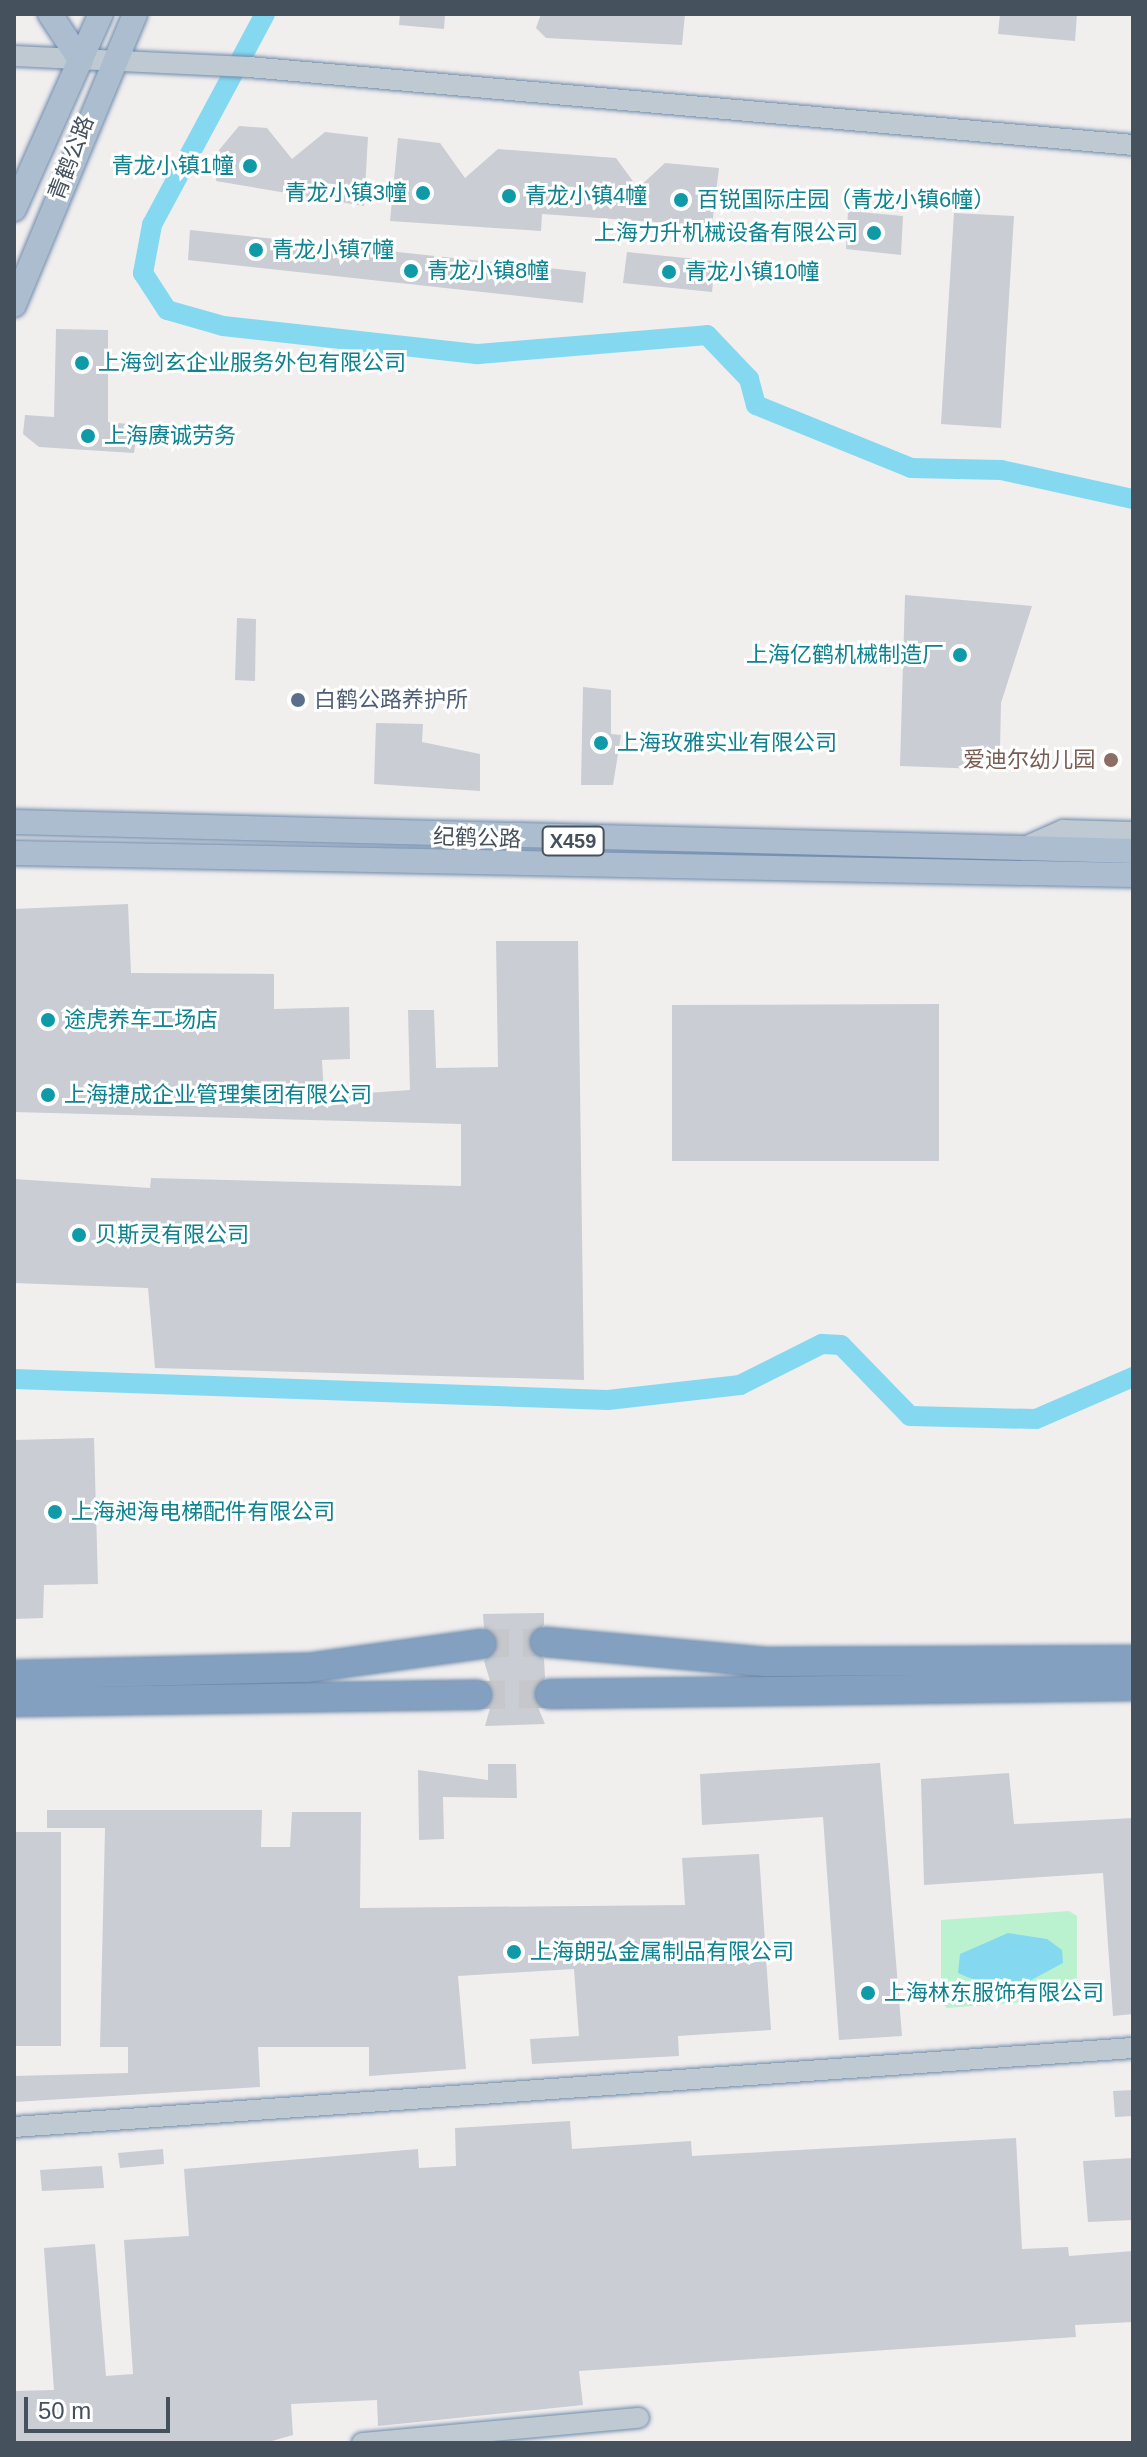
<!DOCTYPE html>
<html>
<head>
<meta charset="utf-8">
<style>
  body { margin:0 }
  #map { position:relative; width:1147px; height:2457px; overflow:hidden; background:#f1eeee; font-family:Arial,"Noto Sans SC",sans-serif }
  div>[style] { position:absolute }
  .green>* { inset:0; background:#baf2d0 }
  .water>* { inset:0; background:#84d9f1 }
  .canal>* { height:20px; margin:-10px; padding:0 10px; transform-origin:10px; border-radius:10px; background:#84d9f1 }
  .building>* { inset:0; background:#cacdd3 }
  .highway-tunnel>* { height:28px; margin-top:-14px; transform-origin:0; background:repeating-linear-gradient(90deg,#c6c7ca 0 28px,transparent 0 42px) }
  .roads { filter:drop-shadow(0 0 2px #6e8bac) drop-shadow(0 0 2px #6e8bac) }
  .minor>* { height:20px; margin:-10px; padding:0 10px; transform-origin:10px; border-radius:10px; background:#bec9d1 }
  .major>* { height:24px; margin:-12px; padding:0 12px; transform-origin:12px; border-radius:12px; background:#acbdcf }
  .highway>* { height:28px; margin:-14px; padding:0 14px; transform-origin:14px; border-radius:14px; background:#83a0c0 }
  .dots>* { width:22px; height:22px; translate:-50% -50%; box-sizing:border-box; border:4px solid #fff; border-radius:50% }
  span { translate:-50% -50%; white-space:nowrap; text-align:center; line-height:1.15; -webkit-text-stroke:6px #fff; paint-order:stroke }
  .shield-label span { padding:2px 6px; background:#fff; border:2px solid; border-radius:6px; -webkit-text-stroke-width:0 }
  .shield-label { font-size:20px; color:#45515d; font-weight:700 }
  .street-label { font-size:22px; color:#45515d }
  .culture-label { font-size:22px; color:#0d838f }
  .right { translate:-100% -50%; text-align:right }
  .left { translate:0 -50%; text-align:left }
  .service-label { font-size:22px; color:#4e5e75 }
  .education-label { font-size:22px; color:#785e54 }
  .frame { position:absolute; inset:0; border:16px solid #45515d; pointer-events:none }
  .scale { position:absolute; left:24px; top:2397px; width:146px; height:36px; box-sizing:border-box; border:4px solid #45515d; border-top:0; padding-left:10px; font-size:24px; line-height:28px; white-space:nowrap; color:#45515d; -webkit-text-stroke:6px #fff; paint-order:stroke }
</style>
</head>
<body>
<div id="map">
  <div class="green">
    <i style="clip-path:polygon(1069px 1911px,1077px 1916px,1077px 1998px,947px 2008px,941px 2002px,941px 1920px)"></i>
  </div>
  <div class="water">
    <i style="clip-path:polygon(1008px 1933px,1047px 1939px,1062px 1950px,1063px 1963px,1022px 1985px,988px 1986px,958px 1973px,960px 1954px)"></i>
  </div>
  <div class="canal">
    <i style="left:265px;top:14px;width:239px;rotate:118.2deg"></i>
    <i style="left:152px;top:225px;width:49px;rotate:100.6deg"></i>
    <i style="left:143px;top:273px;width:44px;rotate:57deg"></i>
    <i style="left:167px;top:310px;width:58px;rotate:15.9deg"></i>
    <i style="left:223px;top:326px;width:257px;rotate:6.3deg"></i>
    <i style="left:478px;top:354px;width:230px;rotate:-4.7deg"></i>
    <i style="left:707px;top:335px;width:61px;rotate:46.3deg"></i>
    <i style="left:749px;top:379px;width:27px;rotate:75deg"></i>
    <i style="left:756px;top:405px;width:167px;rotate:22.1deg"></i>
    <i style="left:911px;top:468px;width:90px;rotate:1.3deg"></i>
    <i style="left:1001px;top:470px;width:135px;rotate:12.4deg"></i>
    <i style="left:14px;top:1379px;width:594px;rotate:2.02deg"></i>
    <i style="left:608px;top:1400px;width:133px;rotate:-6.5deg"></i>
    <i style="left:740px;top:1385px;width:92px;rotate:-26.6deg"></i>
    <i style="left:822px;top:1344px;width:19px;rotate:3deg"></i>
    <i style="left:841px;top:1345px;width:99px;rotate:45.8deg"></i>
    <i style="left:910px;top:1416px;width:126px;rotate:1.4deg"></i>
    <i style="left:1036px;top:1419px;width:106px;rotate:-23.4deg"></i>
  </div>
  <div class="building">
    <i style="clip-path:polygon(400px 14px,445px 14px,444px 29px,399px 25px)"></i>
    <i style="clip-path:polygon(541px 14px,685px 14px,682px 45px,546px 38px,536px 28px)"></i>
    <i style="clip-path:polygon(1000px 14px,1077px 14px,1075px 41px,998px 34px)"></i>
    <i style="clip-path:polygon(239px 126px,267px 128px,292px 159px,325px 132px,368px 137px,364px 206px,216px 181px,219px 150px)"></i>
    <i style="clip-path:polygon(398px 138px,440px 143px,465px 178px,498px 149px,616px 158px,638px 188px,665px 163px,719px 168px,712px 226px,542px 214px,541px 231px,390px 221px)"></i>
    <i style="clip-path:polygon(848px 211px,903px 216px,901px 255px,846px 249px)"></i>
    <i style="clip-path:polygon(954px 213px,1014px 216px,1001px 428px,941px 424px)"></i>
    <i style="clip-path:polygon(190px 230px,586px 272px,583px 303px,188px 260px)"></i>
    <i style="clip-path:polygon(627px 252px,715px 261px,712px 292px,623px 283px)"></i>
    <i style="clip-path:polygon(56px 329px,108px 330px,108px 422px,138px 425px,134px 453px,39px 447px,23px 434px,25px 415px,54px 417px)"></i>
    <i style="clip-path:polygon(905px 595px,1032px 606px,1001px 703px,1000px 749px,981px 751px,981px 769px,900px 766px)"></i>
    <i style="clip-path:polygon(237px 618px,256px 619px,255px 681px,235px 680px)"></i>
    <i style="clip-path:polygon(583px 687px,611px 690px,611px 734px,621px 735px,613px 785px,581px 785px)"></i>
    <i style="clip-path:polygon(376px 723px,423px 724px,422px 742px,480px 754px,480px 791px,374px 784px)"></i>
    <i style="clip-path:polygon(128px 904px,131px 973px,274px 974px,274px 1009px,349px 1007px,350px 1059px,322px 1060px,324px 1096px,410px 1090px,408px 1010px,434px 1010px,436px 1068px,498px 1067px,496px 941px,578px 941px,584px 1380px,155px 1368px,148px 1288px,14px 1283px,14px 1179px,150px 1188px,151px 1178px,461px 1186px,461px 1124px,14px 1112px,14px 909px)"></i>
    <i style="clip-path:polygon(939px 1004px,939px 1161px,672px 1161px,672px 1005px)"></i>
    <i style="clip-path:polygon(94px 1438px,98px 1584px,44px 1585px,43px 1618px,14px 1619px,14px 1440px)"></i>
    <i style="clip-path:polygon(544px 1613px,544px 1625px,528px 1641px,544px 1659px,545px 1678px,533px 1695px,545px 1724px,485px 1726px,494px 1694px,484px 1661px,498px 1642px,484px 1628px,483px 1614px)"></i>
    <i style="clip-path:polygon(880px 1763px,902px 2036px,839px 2040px,823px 1817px,702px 1825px,700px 1774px)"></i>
    <i style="clip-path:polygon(488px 1764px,516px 1764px,517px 1798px,443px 1797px,444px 1839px,419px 1840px,418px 1770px,488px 1780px)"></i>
    <i style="clip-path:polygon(1009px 1773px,1014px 1824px,1133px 1818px,1133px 2014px,1113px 2016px,1103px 1873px,924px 1885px,921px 1779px)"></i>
    <i style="clip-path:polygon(47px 1810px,262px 1810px,261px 1847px,290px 1847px,292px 1812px,361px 1812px,360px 1908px,685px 1905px,682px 1858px,759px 1854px,771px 2030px,678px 2036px,679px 2056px,532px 2064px,530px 2039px,579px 2036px,574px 1969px,458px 1976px,466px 2069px,369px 2076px,369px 2047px,258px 2047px,260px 2087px,14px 2102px,14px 2076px,128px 2073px,128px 2047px,100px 2047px,105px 1828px,47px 1828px)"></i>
    <i style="clip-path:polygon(14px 1832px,61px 1832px,61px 2046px,14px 2046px)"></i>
    <i style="clip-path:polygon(1133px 2090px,1133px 2116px,1115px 2117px,1113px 2091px)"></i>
    <i style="clip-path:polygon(570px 2121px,572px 2149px,691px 2141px,692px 2156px,1016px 2138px,1022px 2249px,1068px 2247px,1069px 2256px,1133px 2251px,1133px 2322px,1075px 2325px,1076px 2337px,579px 2371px,583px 2405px,378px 2426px,377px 2400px,291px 2404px,293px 2435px,272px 2441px,14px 2443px,14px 2391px,54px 2390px,44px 2248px,95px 2244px,106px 2376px,133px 2374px,124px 2240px,189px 2236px,184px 2169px,418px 2149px,419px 2168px,456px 2166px,455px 2128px)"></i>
    <i style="clip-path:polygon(163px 2149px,164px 2164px,120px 2168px,118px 2153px)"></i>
    <i style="clip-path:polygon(1133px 2158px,1133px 2220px,1088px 2222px,1083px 2161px)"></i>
    <i style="clip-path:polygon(102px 2166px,104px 2188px,42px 2191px,40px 2170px)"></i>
  </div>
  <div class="highway-tunnel">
    <i style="left:481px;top:1644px;width:64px;rotate:-1.8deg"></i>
    <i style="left:477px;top:1695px;width:73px;rotate:-0.8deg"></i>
  </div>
  <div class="roads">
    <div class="minor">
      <i style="left:14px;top:56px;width:235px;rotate:2.7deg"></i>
      <i style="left:249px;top:67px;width:887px;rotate:5.04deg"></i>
      <i style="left:1025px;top:847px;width:42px;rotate:-24.1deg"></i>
      <i style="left:1063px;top:830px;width:70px;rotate:1.6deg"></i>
      <i style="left:14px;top:2127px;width:1122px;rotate:-4.04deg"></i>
      <i style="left:362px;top:2443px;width:278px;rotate:-5.2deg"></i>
    </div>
    <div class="major">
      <i style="left:50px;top:14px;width:56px;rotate:56.6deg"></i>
      <i style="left:14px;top:209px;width:214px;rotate:-66deg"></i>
      <i style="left:14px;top:305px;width:315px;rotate:-67.4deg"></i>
      <i style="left:14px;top:822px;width:1119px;rotate:1.48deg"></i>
      <i style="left:14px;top:853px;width:1119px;rotate:1.13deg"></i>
    </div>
    <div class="highway">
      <i style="left:545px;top:1642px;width:221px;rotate:5.2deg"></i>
      <i style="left:765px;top:1662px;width:368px;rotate:-0.3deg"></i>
      <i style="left:14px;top:1675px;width:293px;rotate:-1.4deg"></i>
      <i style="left:307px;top:1668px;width:176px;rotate:-7.9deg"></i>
      <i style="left:550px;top:1694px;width:583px;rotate:-0.79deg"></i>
      <i style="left:14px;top:1702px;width:463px;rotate:-0.9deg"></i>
    </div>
  </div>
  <div class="dots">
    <i style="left:250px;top:166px;background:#0f9aa8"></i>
    <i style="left:423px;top:193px;background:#0f9aa8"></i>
    <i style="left:509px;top:196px;background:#0f9aa8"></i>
    <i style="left:681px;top:200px;background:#0f9aa8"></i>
    <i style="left:874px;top:233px;background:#0f9aa8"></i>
    <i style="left:256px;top:250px;background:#0f9aa8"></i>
    <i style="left:411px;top:271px;background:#0f9aa8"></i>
    <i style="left:669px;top:272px;background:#0f9aa8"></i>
    <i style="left:82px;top:363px;background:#0f9aa8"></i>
    <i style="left:88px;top:436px;background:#0f9aa8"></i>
    <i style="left:960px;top:655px;background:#0f9aa8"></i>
    <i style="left:298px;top:700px;background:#5c6f8a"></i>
    <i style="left:601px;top:743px;background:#0f9aa8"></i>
    <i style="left:1111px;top:760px;background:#8d6e63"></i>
    <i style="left:48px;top:1020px;background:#0f9aa8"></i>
    <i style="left:48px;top:1095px;background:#0f9aa8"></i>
    <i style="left:79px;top:1235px;background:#0f9aa8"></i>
    <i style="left:55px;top:1512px;background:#0f9aa8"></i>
    <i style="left:514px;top:1952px;background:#0f9aa8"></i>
    <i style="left:868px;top:1993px;background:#0f9aa8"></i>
  </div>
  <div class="shield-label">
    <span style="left:573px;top:841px">X459</span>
  </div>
  <div class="street-label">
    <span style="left:71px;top:158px;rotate:-69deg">青鹤公路</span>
    <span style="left:477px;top:838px;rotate:2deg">纪鹤公路</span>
  </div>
  <div class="culture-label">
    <span class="right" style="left:234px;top:166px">青龙小镇1幢</span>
    <span class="right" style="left:407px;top:193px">青龙小镇3幢</span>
    <span class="left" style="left:525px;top:196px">青龙小镇4幢</span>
    <span class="left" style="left:697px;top:200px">百锐国际庄园（青龙小镇6幢）</span>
    <span class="right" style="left:858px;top:233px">上海力升机械设备有限公司</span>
    <span class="left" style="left:272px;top:250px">青龙小镇7幢</span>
    <span class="left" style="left:427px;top:271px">青龙小镇8幢</span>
    <span class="left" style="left:685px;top:272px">青龙小镇10幢</span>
    <span class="left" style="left:98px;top:363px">上海剑玄企业服务外包有限公司</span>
    <span class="left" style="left:104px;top:436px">上海赓诚劳务</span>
    <span class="right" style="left:944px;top:655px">上海亿鹤机械制造厂</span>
    <span class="left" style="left:617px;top:743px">上海玫雅实业有限公司</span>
    <span class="left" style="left:64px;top:1020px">途虎养车工场店</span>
    <span class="left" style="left:64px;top:1095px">上海捷成企业管理集团有限公司</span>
    <span class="left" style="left:95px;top:1235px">贝斯灵有限公司</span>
    <span class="left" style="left:71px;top:1512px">上海昶海电梯配件有限公司</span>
    <span class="left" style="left:530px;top:1952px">上海朗弘金属制品有限公司</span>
    <span class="left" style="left:884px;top:1993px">上海林东服饰有限公司</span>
  </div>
  <div class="service-label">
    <span class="left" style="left:314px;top:700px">白鹤公路养护所</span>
  </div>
  <div class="education-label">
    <span class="right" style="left:1095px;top:760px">爱迪尔幼儿园</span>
  </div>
  <div class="frame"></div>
  <div class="scale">50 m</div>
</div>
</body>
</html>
